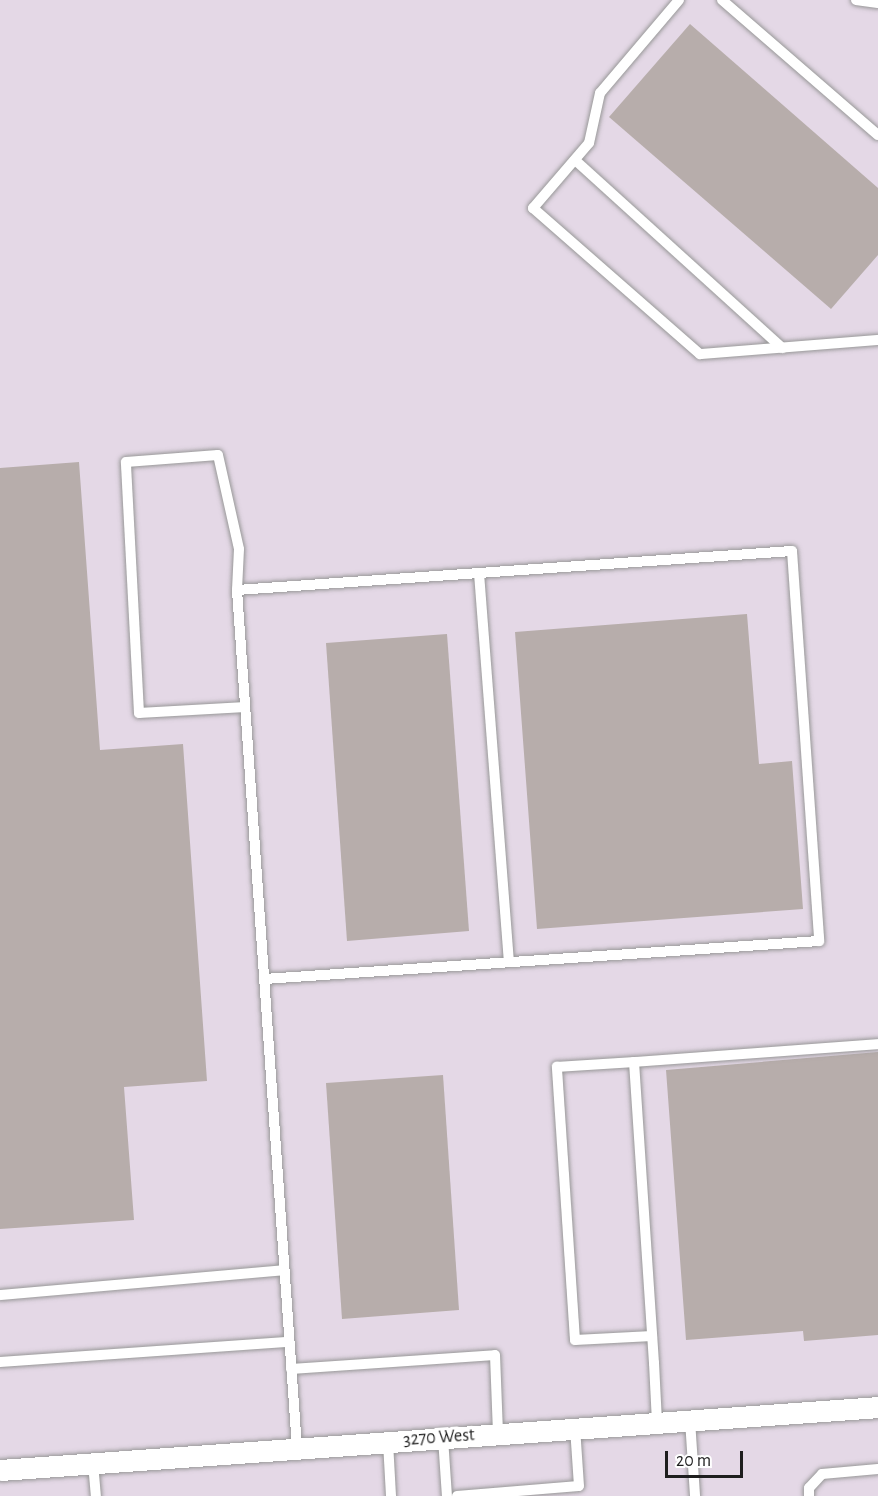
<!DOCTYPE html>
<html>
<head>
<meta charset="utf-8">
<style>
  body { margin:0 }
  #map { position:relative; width:878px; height:1496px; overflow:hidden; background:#eee8e5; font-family:"Alegreya Sans",sans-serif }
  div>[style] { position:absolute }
  .industrial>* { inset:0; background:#e4d8e6 }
  .building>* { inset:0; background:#b7adab }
  .roads { filter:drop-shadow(0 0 2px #989898) drop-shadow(0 0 2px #989898) }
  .service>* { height:10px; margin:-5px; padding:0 5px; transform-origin:5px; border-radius:5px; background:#fff }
  .minor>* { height:21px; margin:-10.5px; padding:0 10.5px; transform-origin:10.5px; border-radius:10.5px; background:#fff }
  span { translate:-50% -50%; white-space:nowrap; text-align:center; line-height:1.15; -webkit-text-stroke:6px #fff; paint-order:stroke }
  .street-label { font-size:18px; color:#1e1e1e }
  .scale { position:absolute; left:665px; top:1451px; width:78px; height:27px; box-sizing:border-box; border:3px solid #1e1e1e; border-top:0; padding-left:8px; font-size:18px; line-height:21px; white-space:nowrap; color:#1e1e1e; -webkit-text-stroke:4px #fff; paint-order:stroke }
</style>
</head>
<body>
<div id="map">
  <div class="industrial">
    <i style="clip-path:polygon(0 0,878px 0,878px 1496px,0 1496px)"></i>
  </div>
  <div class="building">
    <i style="clip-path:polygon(690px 24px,878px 188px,878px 255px,831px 309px,609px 117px)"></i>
    <i style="clip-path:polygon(79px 462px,100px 750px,183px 744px,207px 1081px,124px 1087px,134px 1220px,0 1229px,0 468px)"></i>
    <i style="clip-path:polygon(747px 614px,759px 764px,792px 761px,803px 909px,537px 929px,515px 632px)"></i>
    <i style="clip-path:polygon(447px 634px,469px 931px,347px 941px,326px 643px)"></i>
    <i style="clip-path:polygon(878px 1052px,878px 1335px,804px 1341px,803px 1331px,686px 1340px,666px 1070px)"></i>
    <i style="clip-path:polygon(443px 1075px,459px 1310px,342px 1319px,326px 1083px)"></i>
  </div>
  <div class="roads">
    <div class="service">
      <i style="left:679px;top:0;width:122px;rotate:130.3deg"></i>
      <i style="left:600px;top:93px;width:51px;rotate:102.4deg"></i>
      <i style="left:589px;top:143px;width:86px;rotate:130.7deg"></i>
      <i style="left:533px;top:208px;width:222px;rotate:41.2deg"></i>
      <i style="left:700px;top:354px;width:179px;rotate:-4.5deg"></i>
      <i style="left:722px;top:0;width:206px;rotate:40.9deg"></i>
      <i style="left:856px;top:0;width:22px;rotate:8deg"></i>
      <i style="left:575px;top:160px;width:280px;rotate:42.2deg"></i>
      <i style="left:479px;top:573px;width:390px;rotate:85.6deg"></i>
      <i style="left:237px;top:590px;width:556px;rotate:-4.02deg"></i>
      <i style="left:792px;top:551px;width:391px;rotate:86deg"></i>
      <i style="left:819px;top:941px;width:556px;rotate:176.08deg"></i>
      <i style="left:245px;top:707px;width:106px;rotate:176.8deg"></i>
      <i style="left:139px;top:713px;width:251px;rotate:-93deg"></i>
      <i style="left:126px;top:462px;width:92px;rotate:-4.4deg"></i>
      <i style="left:218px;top:455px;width:96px;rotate:77.4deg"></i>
      <i style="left:239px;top:549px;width:41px;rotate:92.8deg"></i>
      <i style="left:237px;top:590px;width:860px;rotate:86deg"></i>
      <i style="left:634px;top:1062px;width:245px;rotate:-4.2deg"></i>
      <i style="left:0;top:1295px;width:285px;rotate:-5deg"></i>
      <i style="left:652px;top:1336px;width:77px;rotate:177deg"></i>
      <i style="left:575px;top:1340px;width:274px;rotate:-93.8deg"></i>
      <i style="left:557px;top:1067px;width:77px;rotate:-3.7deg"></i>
      <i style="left:634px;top:1062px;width:302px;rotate:86.2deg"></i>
      <i style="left:654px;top:1363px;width:59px;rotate:87.1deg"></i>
      <i style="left:0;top:1362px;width:290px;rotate:-4deg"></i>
      <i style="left:291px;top:1369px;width:204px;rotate:-3.9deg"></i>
      <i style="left:495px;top:1355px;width:79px;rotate:87.8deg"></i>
      <i style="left:690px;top:1420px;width:76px;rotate:86.2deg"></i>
      <i style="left:443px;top:1438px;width:58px;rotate:86.1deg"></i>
      <i style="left:388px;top:1442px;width:54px;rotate:86.8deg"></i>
      <i style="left:93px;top:1463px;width:33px;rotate:85deg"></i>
      <i style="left:457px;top:1496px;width:122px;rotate:-4.7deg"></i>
      <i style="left:579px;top:1486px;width:58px;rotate:-93.9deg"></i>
      <i style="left:809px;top:1496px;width:8px;rotate:-90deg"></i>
      <i style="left:809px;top:1488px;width:19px;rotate:-47deg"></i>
      <i style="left:822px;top:1474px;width:56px;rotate:-5.1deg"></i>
    </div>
    <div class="minor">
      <i style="left:0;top:1470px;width:880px;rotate:-4.1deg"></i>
    </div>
  </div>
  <div class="street-label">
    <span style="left:439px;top:1438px;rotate:-4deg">3270 West</span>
  </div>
  <div class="scale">20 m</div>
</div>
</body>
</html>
